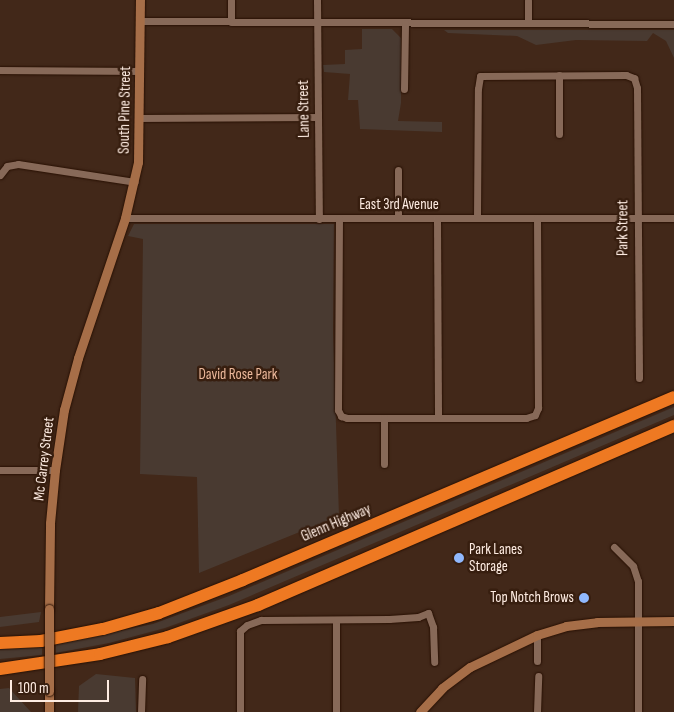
<!DOCTYPE html>
<html>
<head>
<meta charset="utf-8">
<style>
  body { margin:0 }
  #map { position:relative; width:674px; height:712px; overflow:hidden; background:#422819; font-family:"Sofia Sans Condensed",sans-serif }
  div>[style] { position:absolute }
  .green>* { inset:0; background:#493a31 }
  .roads { filter:drop-shadow(0 0 1px #281003) drop-shadow(0 0 1px #281003) }
  .street>* { height:7px; margin:-3.5px; padding:0 3.5px; transform-origin:3.5px; border-radius:3.5px; background:#876958 }
  .secondary>* { height:9px; margin:-4.5px; padding:0 4.5px; transform-origin:4.5px; border-radius:4.5px; background:#a66e48 }
  .highway>* { height:12px; margin:-6px; padding:0 6px; transform-origin:6px; border-radius:6px; background:#ee7922 }
  .bridges { filter:drop-shadow(0 0 1px #281003) drop-shadow(0 0 1px #281003) }
  .secondary-bridge>* { height:9px; margin:-4.5px; padding:0 4.5px; transform-origin:4.5px; border-radius:4.5px; background:#a66e48 }
  .dots>* { width:14px; height:14px; translate:-50% -50%; box-sizing:border-box; border:2px solid #371e0f; border-radius:50% }
  span { translate:-50% -50%; white-space:nowrap; text-align:center; line-height:1.15; -webkit-text-stroke:5px #371e0f; paint-order:stroke }
  .street-label { font-size:15px; color:#feece2 }
  .park-label { font-size:15px; color:#edb99c }
  .poi-label { font-size:15px; color:#feece2 }
  .left { translate:0 -50%; text-align:left }
  .right { translate:-100% -50%; text-align:right }
  .scale { position:absolute; left:10px; top:680px; width:99px; height:22px; box-sizing:border-box; border:2px solid #feece2; border-top:0; padding-left:6px; font-size:15px; line-height:18px; white-space:nowrap; color:#feece2; -webkit-text-stroke:4px #371e0f; paint-order:stroke }
</style>
</head>
<body>
<div id="map">
  <div class="green">
    <i style="clip-path:polygon(362px 29px,392px 29px,401px 38px,401px 103px,398px 121px,442px 122px,442px 132px,360px 129px,358px 100px,348px 100px,350px 74px,324px 72px,323px 65px,345px 64px,345px 50px,362px 49px)"></i>
    <i style="clip-path:polygon(444px 30px,674px 30px,674px 58px,666px 41px,653px 33px,647px 41px,576px 40px,536px 45px,517px 36px,448px 33px)"></i>
    <i style="clip-path:polygon(134px 224px,334px 224px,333px 332px,339px 516px,199px 573px,197px 477px,140px 474px,143px 239px,128px 236px)"></i>
    <i style="clip-path:polygon(674px 407px,674px 415px,229px 605px,165px 628px,109px 643px,56px 653px,56px 644px,153px 624px,229px 596px)"></i>
    <i style="clip-path:polygon(41px 612px,39px 622px,0 627px,0 617px)"></i>
    <i style="clip-path:polygon(42px 645px,42px 655px,0 659px,0 649px)"></i>
    <i style="clip-path:polygon(96px 674px,135px 678px,136px 712px,78px 712px,79px 686px)"></i>
    <i style="clip-path:polygon(9px 688px,31px 712px,32px 712px,0 712px,0 689px)"></i>
  </div>
  <div class="roads">
    <div class="street">
      <i style="left:317px;top:0;width:219px;rotate:89.5deg"></i>
      <i style="left:528px;top:0;width:23px;rotate:90deg"></i>
      <i style="left:140px;top:21px;width:534px;rotate:0.32deg"></i>
      <i style="left:231px;top:22px;width:22px;rotate:-90deg"></i>
      <i style="left:0;top:70px;width:139px;rotate:0.4deg"></i>
      <i style="left:404px;top:89px;width:66px;rotate:-89.1deg"></i>
      <i style="left:139px;top:118px;width:179px;rotate:-0.3deg"></i>
      <i style="left:559px;top:134px;width:59px;rotate:-90deg"></i>
      <i style="left:398px;top:170px;width:48px;rotate:90deg"></i>
      <i style="left:0;top:175px;width:11px;rotate:-52deg"></i>
      <i style="left:7px;top:166px;width:11px;rotate:-10deg"></i>
      <i style="left:18px;top:164px;width:118px;rotate:8.7deg"></i>
      <i style="left:477px;top:217px;width:128px;rotate:-89.6deg"></i>
      <i style="left:478px;top:89px;width:13px;rotate:-81deg"></i>
      <i style="left:480px;top:76px;width:146px;rotate:-0.4deg"></i>
      <i style="left:626px;top:75px;width:9px;rotate:21deg"></i>
      <i style="left:634px;top:78px;width:10px;rotate:73deg"></i>
      <i style="left:637px;top:88px;width:290px;rotate:89.6deg"></i>
      <i style="left:125px;top:218px;width:549px"></i>
      <i style="left:339px;top:218px;width:192px;rotate:90.3deg"></i>
      <i style="left:338px;top:410px;width:7px;rotate:63deg"></i>
      <i style="left:341px;top:416px;width:6px;rotate:18deg"></i>
      <i style="left:347px;top:418px;width:179px"></i>
      <i style="left:526px;top:418px;width:9px;rotate:-18deg"></i>
      <i style="left:535px;top:415px;width:8px;rotate:-67deg"></i>
      <i style="left:538px;top:408px;width:190px;rotate:-90.3deg"></i>
      <i style="left:437px;top:219px;width:198px;rotate:89.7deg"></i>
      <i style="left:384px;top:464px;width:46px;rotate:-90deg"></i>
      <i style="left:0;top:470px;width:55px"></i>
      <i style="left:614px;top:547px;width:27px;rotate:45deg"></i>
      <i style="left:633px;top:566px;width:16px;rotate:72deg"></i>
      <i style="left:638px;top:581px;width:131px;rotate:90deg"></i>
      <i style="left:336px;top:620px;width:92px;rotate:90deg"></i>
      <i style="left:537px;top:635px;width:26px;rotate:90deg"></i>
      <i style="left:141px;top:712px;width:33px;rotate:-88deg"></i>
      <i style="left:240px;top:712px;width:81px;rotate:-90deg"></i>
      <i style="left:240px;top:631px;width:9px;rotate:-41deg"></i>
      <i style="left:247px;top:625px;width:15px;rotate:-20deg"></i>
      <i style="left:261px;top:620px;width:128px;rotate:-0.4deg"></i>
      <i style="left:389px;top:619px;width:29px;rotate:-4deg"></i>
      <i style="left:418px;top:617px;width:11px;rotate:-22deg"></i>
      <i style="left:428px;top:613px;width:15px;rotate:70deg"></i>
      <i style="left:433px;top:627px;width:35px;rotate:88deg"></i>
      <i style="left:537px;top:712px;width:36px;rotate:-88deg"></i>
    </div>
    <div class="secondary">
      <i style="left:49px;top:609px;width:86px;rotate:-89.3deg"></i>
      <i style="left:50px;top:523px;width:53px;rotate:-84.6deg"></i>
      <i style="left:55px;top:470px;width:61px;rotate:-81.5deg"></i>
      <i style="left:64px;top:410px;width:54px;rotate:-74.9deg"></i>
      <i style="left:78px;top:358px;width:148px;rotate:-71.4deg"></i>
      <i style="left:125px;top:218px;width:57px;rotate:-76.9deg"></i>
      <i style="left:138px;top:162px;width:162px;rotate:-89.3deg"></i>
      <i style="left:49px;top:712px;width:21px;rotate:-90deg"></i>
      <i style="left:420px;top:712px;width:33px;rotate:-47deg"></i>
      <i style="left:442px;top:688px;width:35px;rotate:-37deg"></i>
      <i style="left:470px;top:667px;width:74px;rotate:-25.5deg"></i>
      <i style="left:537px;top:635px;width:30px;rotate:-17deg"></i>
      <i style="left:566px;top:626px;width:31px;rotate:-7deg"></i>
      <i style="left:597px;top:622px;width:77px;rotate:-0.7deg"></i>
    </div>
    <div class="highway">
      <i style="left:0;top:643px;width:41px;rotate:-2.8deg"></i>
      <i style="left:41px;top:641px;width:63px;rotate:-11deg"></i>
      <i style="left:103px;top:629px;width:58px;rotate:-15.9deg"></i>
      <i style="left:159px;top:613px;width:90px;rotate:-21.4deg"></i>
      <i style="left:243px;top:580px;width:468px;rotate:-23deg"></i>
      <i style="left:0;top:669px;width:101px;rotate:-8.5deg"></i>
      <i style="left:100px;top:654px;width:70px;rotate:-14deg"></i>
      <i style="left:168px;top:637px;width:96px;rotate:-19.6deg"></i>
      <i style="left:258px;top:605px;width:453px;rotate:-23.3deg"></i>
    </div>
  </div>
  <div class="bridges">
    <div class="secondary-bridge">
      <i style="left:49px;top:691px;width:82px;rotate:-90deg"></i>
    </div>
  </div>
  <div class="dots">
    <i style="left:459px;top:558px;background:#90b8fd"></i>
    <i style="left:584px;top:598px;background:#90b8fd"></i>
  </div>
  <div class="street-label">
    <span style="left:304px;top:109px;rotate:-91deg">Lane Street</span>
    <span style="left:125px;top:110px;rotate:-89deg">South Pine Street</span>
    <span style="left:399px;top:205px">East 3rd Avenue</span>
    <span style="left:623px;top:228px;rotate:-90deg">Park Street</span>
    <span style="left:44px;top:459px;rotate:-83deg">Mc Carrey Street</span>
    <span style="left:336px;top:523px;rotate:-23deg">Glenn Highway</span>
  </div>
  <div class="park-label">
    <span style="left:238px;top:375px">David Rose Park</span>
  </div>
  <div class="poi-label">
    <span class="left" style="left:469px;top:558px">Park Lanes<br>Storage</span>
    <span class="right" style="left:574px;top:598px">Top Notch Brows</span>
  </div>
  <div class="scale">100 m</div>
</div>
</body>
</html>
